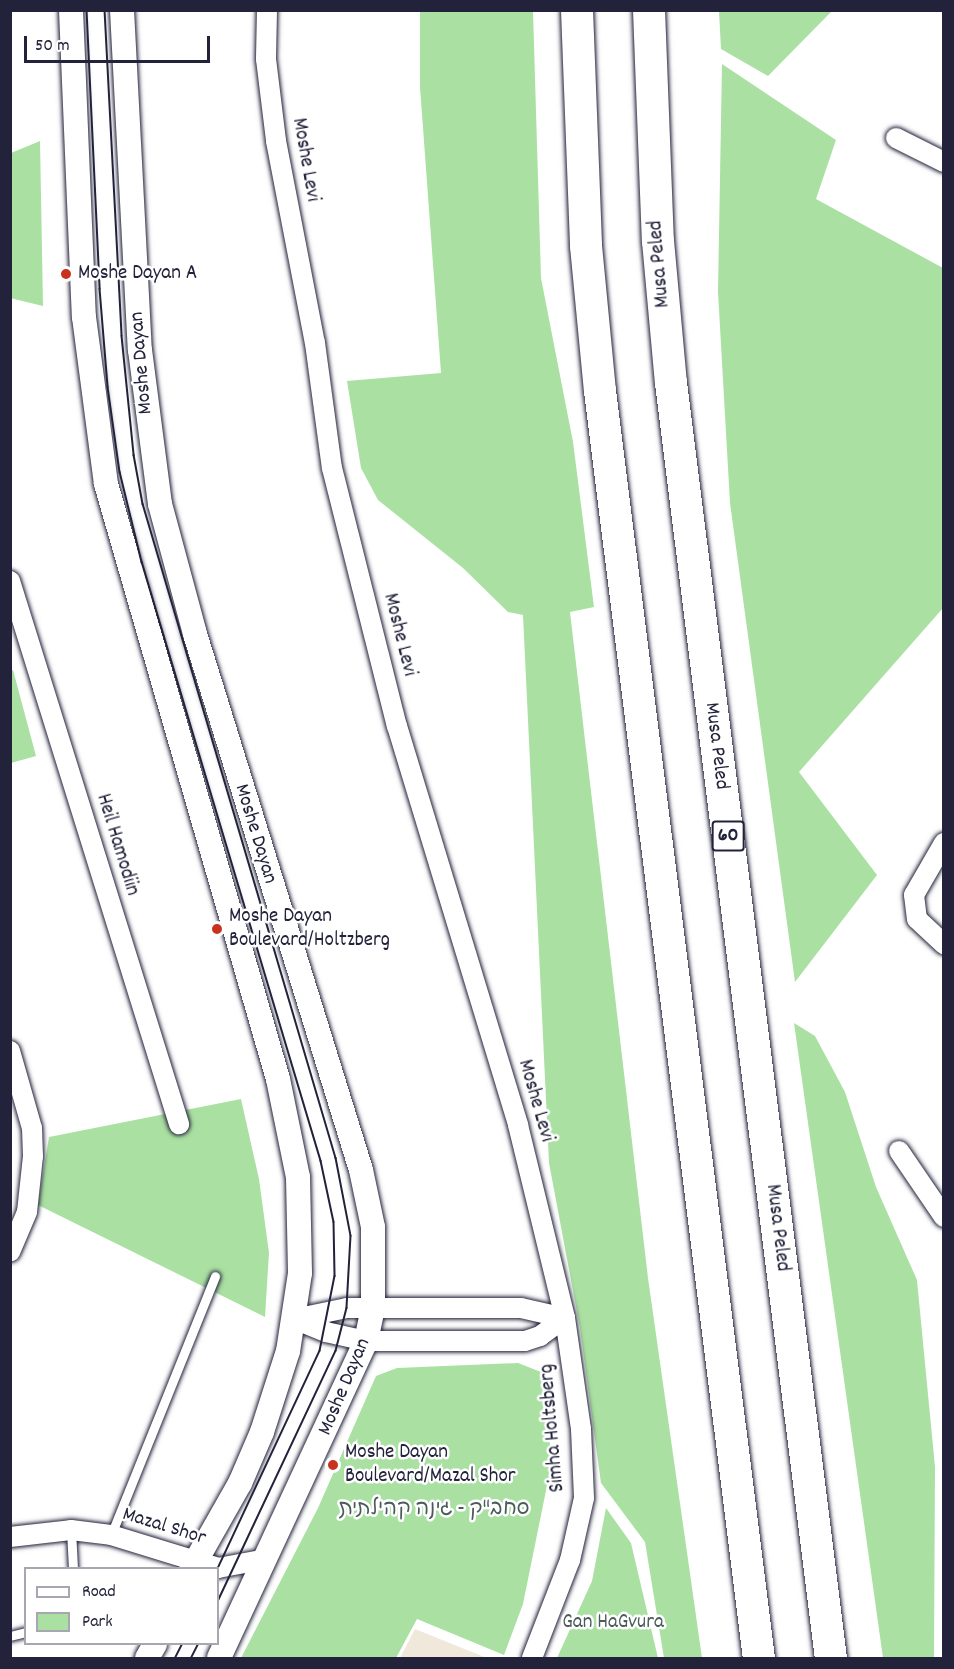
<!DOCTYPE html>
<html>
<head>
<meta charset="utf-8">
<style>
  body { margin:0 }
  #map { position:relative; width:954px; height:1669px; overflow:hidden; background:#fff; font-family:Dekko,"Playpen Sans Hebrew",sans-serif }
  div>[style] { position:absolute }
  .built>* { inset:0; background:#f0e8da }
  .green>* { inset:0; background:#aae0a2 }
  .roads { filter:drop-shadow(0 0 2px #22223b) drop-shadow(0 0 2px #22223b) }
  .service>* { height:9px; margin:-4.5px; padding:0 4.5px; transform-origin:4.5px; border-radius:4.5px; background:#fff }
  .minor>* { height:20px; margin:-10px; padding:0 10px; transform-origin:10px; border-radius:10px; background:#fff }
  .tertiary>* { height:24px; margin:-12px; padding:0 12px; transform-origin:12px; border-radius:12px; background:#fff }
  .trunk>* { height:32px; margin:-16px; padding:0 16px; transform-origin:16px; border-radius:16px; background:#fff }
  .tram>* { height:1.5px; margin:-0.75px; padding:0 0.75px; transform-origin:0.75px; border-radius:0.75px; background:#22223b }
  .dots>* { width:16px; height:16px; translate:-50% -50%; box-sizing:border-box; border:3px solid #fff; border-radius:50% }
  span { translate:-50% -50%; white-space:nowrap; text-align:center; line-height:1.15; -webkit-text-stroke:5px #fff; paint-order:stroke }
  .shield-label span { padding:2px 4px; background:#fff; border:2px solid; border-radius:4px; -webkit-text-stroke-width:0 }
  .shield-label { font-size:20px; color:#22223b; font-weight:700 }
  .street-label { font-size:21px; color:#22223b }
  .poi-label { font-size:21px; color:#22223b }
  .left { translate:0 -50%; text-align:left }
  .park-label { font-size:21px; color:#4b5b5a }
  .frame { position:absolute; inset:0; border:12px solid #22223b; pointer-events:none }
  .legend { position:absolute; left:24px; top:1567px; width:195px; height:78px; box-sizing:border-box; background:#fff; border:2px solid #a7a7b1; margin:0; padding:8px 10px; list-style:none; font-size:18px; color:#22223b }
  .legend li { display:flex; align-items:center; gap:12px; height:30px }
  .legend b { width:30px; border:2px solid #a7a7b1 }
  .scale { position:absolute; left:24px; top:36px; width:186px; height:27px; box-sizing:border-box; border:3px solid #22223b; border-top:0; padding-left:8px; font-size:18px; line-height:21px; white-space:nowrap; color:#22223b; -webkit-text-stroke:4px #fff; paint-order:stroke }
</style>
</head>
<body>
<div id="map">
  <div class="built">
    <i style="clip-path:polygon(415px 1629px,487px 1658px,400px 1658px)"></i>
  </div>
  <div class="green">
    <i style="clip-path:polygon(420px 11px,533px 11px,541px 278px,573px 442px,594px 607px,570px 612px,648px 1278px,702px 1658px,664px 1658px,645px 1542px,601px 1483px,580px 1328px,549px 1163px,523px 615px,508px 612px,463px 568px,378px 500px,361px 468px,347px 381px,441px 373px,420px 87px)"></i>
    <i style="clip-path:polygon(719px 11px,719px 10px,832px 11px,768px 76px,721px 49px)"></i>
    <i style="clip-path:polygon(722px 64px,836px 140px,816px 199px,943px 268px,943px 608px,799px 772px,877px 875px,795px 982px,730px 503px,718px 292px)"></i>
    <i style="clip-path:polygon(40px 141px,43px 306px,10px 298px,11px 153px)"></i>
    <i style="clip-path:polygon(13px 670px,36px 756px,11px 763px,10px 671px)"></i>
    <i style="clip-path:polygon(794px 1023px,815px 1036px,845px 1092px,876px 1187px,917px 1280px,935px 1467px,934px 1658px,883px 1658px)"></i>
    <i style="clip-path:polygon(241px 1099px,259px 1179px,269px 1253px,265px 1317px,38px 1205px,49px 1137px)"></i>
    <i style="clip-path:polygon(518px 1363px,541px 1372px,552px 1461px,523px 1604px,504px 1655px,417px 1619px,396px 1658px,241px 1658px,318px 1508px,376px 1376px,397px 1368px)"></i>
    <i style="clip-path:polygon(606px 1508px,631px 1543px,658px 1658px,557px 1658px,592px 1581px)"></i>
  </div>
  <div class="roads">
    <div class="service">
      <i style="left:71px;top:1530px;width:38px;rotate:87deg"></i>
      <i style="left:111px;top:1535px;width:279px;rotate:-68.1deg"></i>
      <i style="left:10px;top:1636px;width:16px;rotate:-14deg"></i>
    </div>
    <div class="minor">
      <i style="left:267px;top:10px;width:49px;rotate:91.2deg"></i>
      <i style="left:266px;top:59px;width:83px;rotate:83deg"></i>
      <i style="left:276px;top:141px;width:206px;rotate:79.1deg"></i>
      <i style="left:315px;top:343px;width:126px;rotate:82.3deg"></i>
      <i style="left:332px;top:468px;width:266px;rotate:75.9deg"></i>
      <i style="left:397px;top:726px;width:417px;rotate:73.1deg"></i>
      <i style="left:518px;top:1125px;width:199px;rotate:76.3deg"></i>
      <i style="left:565px;top:1318px;width:112px;rotate:81.8deg"></i>
      <i style="left:581px;top:1429px;width:69px;rotate:87.5deg"></i>
      <i style="left:584px;top:1498px;width:64px;rotate:102.7deg"></i>
      <i style="left:570px;top:1560px;width:105px;rotate:111.2deg"></i>
      <i style="left:896px;top:138px;width:54px;rotate:26.6deg"></i>
      <i style="left:10px;top:581px;width:569px;rotate:72.71deg"></i>
      <i style="left:944px;top:843px;width:60px;rotate:120deg"></i>
      <i style="left:914px;top:895px;width:24px;rotate:83deg"></i>
      <i style="left:917px;top:919px;width:37px;rotate:43deg"></i>
      <i style="left:10px;top:1051px;width:80px;rotate:74.1deg"></i>
      <i style="left:32px;top:1128px;width:28px;rotate:88deg"></i>
      <i style="left:33px;top:1156px;width:56px;rotate:96.1deg"></i>
      <i style="left:27px;top:1212px;width:43px;rotate:113deg"></i>
      <i style="left:899px;top:1151px;width:80px;rotate:55.7deg"></i>
      <i style="left:294px;top:1319px;width:35px;rotate:22deg"></i>
      <i style="left:326px;top:1332px;width:41px;rotate:12.7deg"></i>
      <i style="left:366px;top:1341px;width:159px"></i>
      <i style="left:525px;top:1341px;width:16px;rotate:-18deg"></i>
      <i style="left:540px;top:1336px;width:31px;rotate:-36deg"></i>
      <i style="left:294px;top:1319px;width:54px;rotate:-11.7deg"></i>
      <i style="left:347px;top:1308px;width:174px"></i>
      <i style="left:521px;top:1308px;width:45px;rotate:12.8deg"></i>
      <i style="left:10px;top:1537px;width:61px;rotate:-6.5deg"></i>
      <i style="left:71px;top:1530px;width:40px;rotate:7.1deg"></i>
      <i style="left:111px;top:1535px;width:112px;rotate:17.1deg"></i>
      <i style="left:218px;top:1568px;width:49px;rotate:-10.6deg"></i>
    </div>
    <div class="tertiary">
      <i style="left:71px;top:10px;width:307px;rotate:87.6deg"></i>
      <i style="left:84px;top:317px;width:168px;rotate:82.5deg"></i>
      <i style="left:106px;top:484px;width:619px;rotate:73.88deg"></i>
      <i style="left:278px;top:1079px;width:100px;rotate:78.5deg"></i>
      <i style="left:298px;top:1177px;width:96px;rotate:88.8deg"></i>
      <i style="left:300px;top:1273px;width:79px;rotate:98.7deg"></i>
      <i style="left:288px;top:1351px;width:85px;rotate:107.8deg"></i>
      <i style="left:262px;top:1432px;width:56px;rotate:113.3deg"></i>
      <i style="left:240px;top:1483px;width:98px;rotate:119.5deg"></i>
      <i style="left:122px;top:10px;width:340px;rotate:87deg"></i>
      <i style="left:140px;top:350px;width:155px;rotate:82.6deg"></i>
      <i style="left:160px;top:504px;width:135px;rotate:74.9deg"></i>
      <i style="left:195px;top:634px;width:561px;rotate:72.79deg"></i>
      <i style="left:361px;top:1170px;width:58px;rotate:78.1deg"></i>
      <i style="left:373px;top:1227px;width:81px;rotate:90deg"></i>
      <i style="left:373px;top:1308px;width:34px;rotate:102deg"></i>
      <i style="left:366px;top:1341px;width:349px;rotate:114.9deg"></i>
      <i style="left:147px;top:1658px;width:16px;rotate:-60deg"></i>
    </div>
    <div class="trunk">
      <i style="left:577px;top:10px;width:236px;rotate:87.8deg"></i>
      <i style="left:586px;top:246px;width:146px;rotate:84.5deg"></i>
      <i style="left:600px;top:391px;width:1277px;rotate:82.85deg"></i>
      <i style="left:649px;top:10px;width:231px;rotate:87.8deg"></i>
      <i style="left:658px;top:241px;width:143px;rotate:84.8deg"></i>
      <i style="left:671px;top:383px;width:1285px;rotate:82.85deg"></i>
    </div>
  </div>
  <div class="tram">
    <i style="left:87px;top:10px;width:279px;rotate:87.3deg"></i>
    <i style="left:100px;top:289px;width:98px;rotate:85.3deg"></i>
    <i style="left:108px;top:387px;width:86px;rotate:82deg"></i>
    <i style="left:120px;top:472px;width:93px;rotate:76.3deg"></i>
    <i style="left:142px;top:562px;width:625px;rotate:73.36deg"></i>
    <i style="left:321px;top:1161px;width:62px;rotate:78deg"></i>
    <i style="left:334px;top:1222px;width:54px;rotate:88.9deg"></i>
    <i style="left:335px;top:1276px;width:76px;rotate:101.3deg"></i>
    <i style="left:320px;top:1351px;width:241px;rotate:115.1deg"></i>
    <i style="left:105px;top:10px;width:326px;rotate:87deg"></i>
    <i style="left:122px;top:336px;width:120px;rotate:84.2deg"></i>
    <i style="left:134px;top:455px;width:50px;rotate:79.6deg"></i>
    <i style="left:143px;top:504px;width:682px;rotate:73.56deg"></i>
    <i style="left:336px;top:1158px;width:79px;rotate:79.1deg"></i>
    <i style="left:351px;top:1236px;width:72px;rotate:93.2deg"></i>
    <i style="left:347px;top:1308px;width:44px;rotate:104.3deg"></i>
    <i style="left:336px;top:1351px;width:277px;rotate:115.2deg"></i>
    <i style="left:175px;top:1658px;width:16px;rotate:-63deg"></i>
    <i style="left:191px;top:1658px;width:16px;rotate:-63deg"></i>
  </div>
  <div class="dots">
    <i style="left:66px;top:274px;background:#c8321e"></i>
    <i style="left:217px;top:929px;background:#c8321e"></i>
    <i style="left:333px;top:1465px;background:#c8321e"></i>
  </div>
  <div class="shield-label">
    <span style="left:728px;top:836px">60</span>
  </div>
  <div class="street-label">
    <span style="left:305px;top:160px;rotate:80deg">Moshe Levi</span>
    <span style="left:660px;top:264px;rotate:-95deg">Musa Peled</span>
    <span style="left:142px;top:363px;rotate:-95deg">Moshe Dayan</span>
    <span style="left:399px;top:635px;rotate:76deg">Moshe Levi</span>
    <span style="left:716px;top:746px;rotate:83deg">Musa Peled</span>
    <span style="left:255px;top:834px;rotate:73deg">Moshe Dayan</span>
    <span style="left:117px;top:845px;rotate:73deg">Heil Hamodiin</span>
    <span style="left:535px;top:1101px;rotate:74deg">Moshe Levi</span>
    <span style="left:777px;top:1228px;rotate:83deg">Musa Peled</span>
    <span style="left:345px;top:1387px;rotate:-67deg">Moshe Dayan</span>
    <span style="left:553px;top:1428px;rotate:-95deg">Simha Holtsberg</span>
    <span style="left:164px;top:1527px;rotate:17deg">Mazal Shor</span>
  </div>
  <div class="poi-label">
    <span class="left" style="left:78px;top:274px">Moshe Dayan A</span>
    <span class="left" style="left:229px;top:929px">Moshe Dayan<br>Boulevard/Holtzberg</span>
    <span class="left" style="left:345px;top:1465px">Moshe Dayan<br>Boulevard/Mazal Shor</span>
  </div>
  <div class="park-label">
    <span style="left:434px;top:1510px">סחב"ק - גינה קהילתית</span>
    <span style="left:613px;top:1623px">Gan HaGvura</span>
  </div>
  <div class="frame"></div>
  <ul class="legend">
  <li><b style="height:8px;background:#fff"></b>Road</li>
  <li><b style="height:16px;background:#aae0a2"></b>Park</li>
  </ul>
  <div class="scale">50 m</div>
</div>
</body>
</html>
